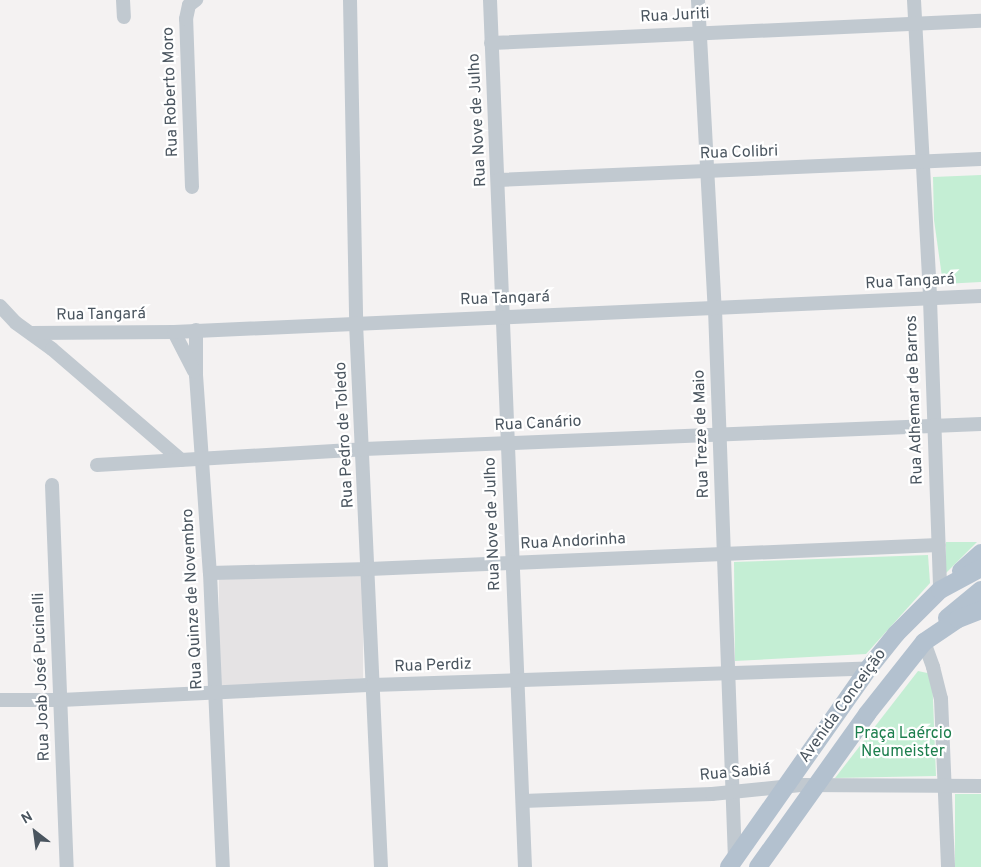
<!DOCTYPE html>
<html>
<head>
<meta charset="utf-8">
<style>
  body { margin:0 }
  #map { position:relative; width:981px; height:867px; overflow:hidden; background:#f4f2f2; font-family:Overpass,sans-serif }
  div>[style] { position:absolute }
  .education>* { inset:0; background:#e5e3e4 }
  .green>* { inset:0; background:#c4eed4 }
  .minor>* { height:14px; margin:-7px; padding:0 7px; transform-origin:7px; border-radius:7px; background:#c1c9d0 }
  .major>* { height:18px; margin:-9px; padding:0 9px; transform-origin:9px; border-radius:9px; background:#b3c1cf }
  span { translate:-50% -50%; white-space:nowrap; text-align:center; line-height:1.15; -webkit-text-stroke:4.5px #fff; paint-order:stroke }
  .street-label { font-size:16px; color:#4a555f }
  .park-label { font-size:16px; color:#1d7f4e }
  .north { position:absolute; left:10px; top:807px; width:50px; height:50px; -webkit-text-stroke:4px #fff; paint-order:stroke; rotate:330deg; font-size:14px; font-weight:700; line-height:20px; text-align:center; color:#4a555f }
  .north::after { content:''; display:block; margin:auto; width:18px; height:22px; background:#4a555f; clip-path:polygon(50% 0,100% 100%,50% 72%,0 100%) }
</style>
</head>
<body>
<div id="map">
  <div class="education">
    <i style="clip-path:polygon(363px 576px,363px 678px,219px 689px,219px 579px)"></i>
  </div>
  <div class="green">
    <i style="clip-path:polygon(981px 175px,981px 282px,943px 284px,934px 220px,933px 177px)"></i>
    <i style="clip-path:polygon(946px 542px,977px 542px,946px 573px)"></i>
    <i style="clip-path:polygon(928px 555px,930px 583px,866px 654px,735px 661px,734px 562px)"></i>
    <i style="clip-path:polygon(918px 671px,932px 674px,936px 776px,835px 778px)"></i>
    <i style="clip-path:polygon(955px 794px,981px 794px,981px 867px,955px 867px)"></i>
  </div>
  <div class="minor">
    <i style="left:123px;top:0;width:17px;rotate:87deg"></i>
    <i style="left:350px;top:0;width:323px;rotate:88.9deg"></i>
    <i style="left:356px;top:323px;width:545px;rotate:87.37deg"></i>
    <i style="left:490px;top:0;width:868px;rotate:87.69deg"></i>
    <i style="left:698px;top:0;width:309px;rotate:86.9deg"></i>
    <i style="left:715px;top:309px;width:552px;rotate:87.92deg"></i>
    <i style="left:914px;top:0;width:299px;rotate:86.9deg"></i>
    <i style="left:930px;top:299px;width:291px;rotate:88deg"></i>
    <i style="left:491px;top:43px;width:490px;rotate:-2.6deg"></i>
    <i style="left:498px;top:180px;width:483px;rotate:-2.5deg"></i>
    <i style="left:192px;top:187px;width:168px;rotate:-92deg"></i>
    <i style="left:186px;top:19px;width:14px;rotate:-78deg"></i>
    <i style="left:189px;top:5px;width:9px;rotate:-36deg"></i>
    <i style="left:0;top:306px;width:23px;rotate:47deg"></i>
    <i style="left:16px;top:323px;width:44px;rotate:35.8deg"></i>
    <i style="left:52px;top:349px;width:170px;rotate:40.7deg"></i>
    <i style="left:196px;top:330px;width:45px;rotate:90deg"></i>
    <i style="left:196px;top:375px;width:198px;rotate:86deg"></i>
    <i style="left:210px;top:573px;width:294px;rotate:87.5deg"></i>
    <i style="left:174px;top:332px;width:44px;rotate:62.9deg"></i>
    <i style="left:31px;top:333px;width:143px;rotate:-0.4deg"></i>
    <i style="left:174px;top:332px;width:808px;rotate:-2.55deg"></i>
    <i style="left:97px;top:465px;width:267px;rotate:-3.4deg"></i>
    <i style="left:364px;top:449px;width:618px;rotate:-2.32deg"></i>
    <i style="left:52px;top:485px;width:382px;rotate:87.8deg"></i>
    <i style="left:210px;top:573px;width:159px;rotate:-1.4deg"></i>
    <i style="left:369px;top:569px;width:570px;rotate:-2.42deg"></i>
    <i style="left:924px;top:642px;width:27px;rotate:70deg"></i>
    <i style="left:933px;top:667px;width:33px;rotate:76deg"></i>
    <i style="left:941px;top:699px;width:168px;rotate:87.6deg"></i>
    <i style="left:0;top:700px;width:61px"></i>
    <i style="left:61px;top:700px;width:312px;rotate:-2.8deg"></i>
    <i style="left:373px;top:685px;width:495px;rotate:-1.9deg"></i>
    <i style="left:523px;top:801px;width:189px;rotate:-2.1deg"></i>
    <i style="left:712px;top:794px;width:89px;rotate:-5.8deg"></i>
    <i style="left:801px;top:785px;width:180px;rotate:0.3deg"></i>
  </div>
  <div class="major">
    <i style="left:961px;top:571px;width:27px;rotate:-42deg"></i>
    <i style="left:947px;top:618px;width:44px;rotate:-39.5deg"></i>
    <i style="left:729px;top:867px;width:242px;rotate:-54.9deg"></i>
    <i style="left:868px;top:669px;width:45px;rotate:-51.3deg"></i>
    <i style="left:896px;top:634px;width:62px;rotate:-45deg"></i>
    <i style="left:940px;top:590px;width:47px;rotate:-28.2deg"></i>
    <i style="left:758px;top:867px;width:188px;rotate:-54.5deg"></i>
    <i style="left:867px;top:714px;width:92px;rotate:-51.6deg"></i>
    <i style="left:924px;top:642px;width:41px;rotate:-34.1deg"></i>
    <i style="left:958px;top:619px;width:25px;rotate:-21deg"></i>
  </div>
  <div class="street-label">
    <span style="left:675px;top:16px;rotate:-3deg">Rua Juriti</span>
    <span style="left:171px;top:92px;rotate:-92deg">Rua Roberto Moro</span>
    <span style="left:478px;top:120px;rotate:-93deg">Rua Nove de Julho</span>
    <span style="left:739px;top:153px;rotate:-2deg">Rua Colibri</span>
    <span style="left:910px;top:282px;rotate:-3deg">Rua Tangará</span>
    <span style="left:505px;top:299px;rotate:-2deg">Rua Tangará</span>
    <span style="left:101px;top:315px;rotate:-1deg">Rua Tangará</span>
    <span style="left:915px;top:400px;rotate:-92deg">Rua Adhemar de Barros</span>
    <span style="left:538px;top:424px;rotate:-3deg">Rua Canário</span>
    <span style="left:702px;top:434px;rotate:-92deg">Rua Treze de Maio</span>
    <span style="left:345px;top:435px;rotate:-93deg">Rua Pedro de Toledo</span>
    <span style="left:493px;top:524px;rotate:-92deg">Rua Nove de Julho</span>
    <span style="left:573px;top:542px;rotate:-3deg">Rua Andorinha</span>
    <span style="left:193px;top:599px;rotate:-93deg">Rua Quinze de Novembro</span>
    <span style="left:433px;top:666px;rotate:-2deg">Rua Perdiz</span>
    <span style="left:42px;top:677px;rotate:-92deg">Rua Joab José Pucinelli</span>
    <span style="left:843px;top:706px;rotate:-54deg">Avenida Conceição</span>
    <span style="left:735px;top:773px;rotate:-5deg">Rua Sabiá</span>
  </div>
  <div class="park-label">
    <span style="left:903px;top:743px">Praça Laércio<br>Neumeister</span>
  </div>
  <div class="north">N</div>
</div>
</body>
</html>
